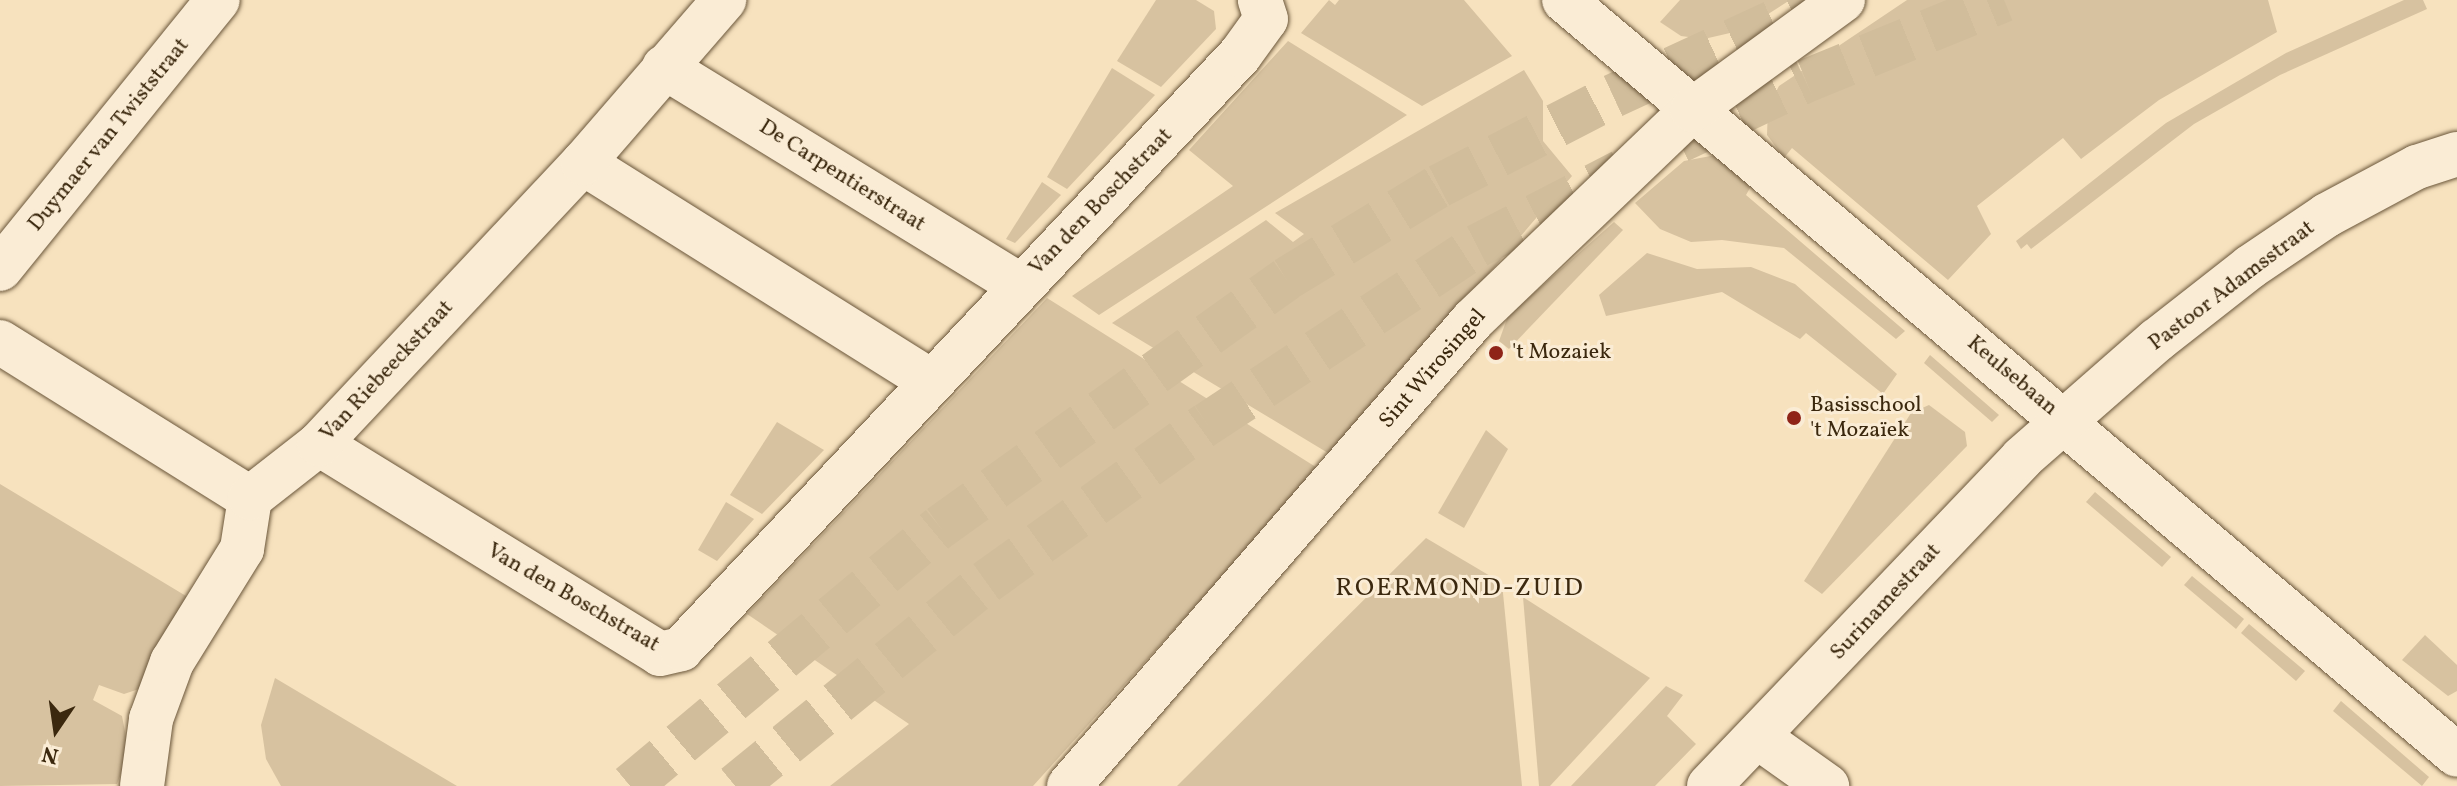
<!DOCTYPE html>
<html>
<head>
<meta charset="utf-8">
<style>
  body { margin:0 }
  #map { position:relative; width:2457px; height:786px; overflow:hidden; background:#f7e2be; font-family:Vollkorn,serif }
  div>[style] { position:absolute }
  .green>* { inset:0; background:#d7c2a0 }
  .highway-tunnel>* { height:44px; margin-top:-22px; transform-origin:0; background:repeating-linear-gradient(90deg,#d1bd9b 0 44px,transparent 0 66px) }
  .roads { filter:drop-shadow(0 0 2px #6a563a) drop-shadow(0 0 2px #6a563a) }
  .minor>* { height:44px; margin:-22px; padding:0 22px; transform-origin:22px; border-radius:22px; background:#faecd5 }
  .dots>* { width:22px; height:22px; translate:-50% -50%; box-sizing:border-box; border:4px solid #faecd5; border-radius:50% }
  span { translate:-50% -50%; white-space:nowrap; text-align:center; line-height:1.15; -webkit-text-stroke:6px #faecd5; paint-order:stroke }
  .street-label { font-size:22px; color:#3b280e }
  .poi-label { font-size:22px; color:#3b280e }
  .left { translate:0 -50%; text-align:left }
  .quarter-label { font-size:26px; color:#3b280e; letter-spacing:2px }
  .north { position:absolute; left:16px; top:690px; width:80px; height:80px; -webkit-text-stroke:6px #faecd5; paint-order:stroke; rotate:193deg; font-size:22px; font-weight:700; line-height:32px; text-align:center; color:#3b280e }
  .north::after { content:''; display:block; margin:auto; width:28px; height:36px; background:#3b280e; clip-path:polygon(50% 0,100% 100%,50% 72%,0 100%) }
</style>
</head>
<body>
<div id="map">
  <div class="green">
    <i style="clip-path:polygon(1156px 0,1196px 0,1214px 11px,1216px 29px,1161px 87px,1117px 61px)"></i>
    <i style="clip-path:polygon(1329px 0,1335px 5px,1339px 0,1464px 0,1512px 56px,1422px 106px,1301px 33px)"></i>
    <i style="clip-path:polygon(1680px 0,1790px 0,1743px 30px,1704px 39px,1681px 36px,1660px 22px)"></i>
    <i style="clip-path:polygon(1907px 0,2268px 0,2277px 32px,2159px 100px,2081px 159px,2063px 138px,1977px 206px,1991px 234px,1948px 280px,1792px 148px,1784px 158px,1767px 135px,1768px 107px,1779px 86px)"></i>
    <i style="clip-path:polygon(2404px 0,2423px 0,2427px 9px,2280px 75px,2194px 124px,2031px 249px,2027px 244px,2021px 249px,2016px 241px,2166px 123px,2286px 53px)"></i>
    <i style="clip-path:polygon(1288px 41px,1407px 115px,1099px 315px,1072px 296px,1233px 186px,1189px 150px)"></i>
    <i style="clip-path:polygon(1112px 68px,1155px 95px,1067px 189px,1047px 177px)"></i>
    <i style="clip-path:polygon(1524px 70px,1543px 101px,1543px 141px,1572px 176px,1333px 456px,1112px 323px,1266px 220px,1293px 242px,1304px 234px,1275px 213px)"></i>
    <i style="clip-path:polygon(1716px 155px,1754px 181px,1746px 195px,1905px 331px,1896px 339px,1784px 248px,1722px 240px,1691px 242px,1660px 229px,1635px 203px,1684px 161px)"></i>
    <i style="clip-path:polygon(1042px 182px,1061px 195px,1015px 243px,1006px 239px)"></i>
    <i style="clip-path:polygon(1614px 222px,1623px 230px,1509px 349px,1499px 341px,1508px 316px)"></i>
    <i style="clip-path:polygon(1647px 253px,1697px 269px,1751px 267px,1795px 284px,1897px 374px,1883px 394px,1806px 333px,1800px 339px,1722px 292px,1606px 316px,1599px 295px)"></i>
    <i style="clip-path:polygon(1047px 298px,1319px 469px,1033px 786px,830px 786px,909px 724px,747px 614px)"></i>
    <i style="clip-path:polygon(1930px 355px,1999px 415px,1992px 422px,1924px 363px)"></i>
    <i style="clip-path:polygon(1929px 405px,1965px 432px,1967px 446px,1822px 594px,1804px 581px,1911px 413px)"></i>
    <i style="clip-path:polygon(777px 422px,824px 450px,762px 514px,730px 495px)"></i>
    <i style="clip-path:polygon(1486px 430px,1508px 449px,1464px 528px,1438px 513px)"></i>
    <i style="clip-path:polygon(0 484px,191px 599px,139px 689px,124px 694px,99px 685px,93px 700px,122px 716px,129px 752px,117px 784px,0 786px)"></i>
    <i style="clip-path:polygon(2095px 492px,2171px 557px,2162px 567px,2086px 502px)"></i>
    <i style="clip-path:polygon(726px 502px,754px 519px,717px 561px,698px 550px)"></i>
    <i style="clip-path:polygon(1426px 538px,1502px 583px,1522px 786px,1177px 786px)"></i>
    <i style="clip-path:polygon(2192px 576px,2244px 619px,2236px 629px,2184px 585px)"></i>
    <i style="clip-path:polygon(1523px 597px,1650px 678px,1550px 786px,1539px 786px)"></i>
    <i style="clip-path:polygon(2249px 624px,2305px 671px,2296px 681px,2241px 633px)"></i>
    <i style="clip-path:polygon(2425px 635px,2457px 665px,2457px 691px,2448px 696px,2402px 660px)"></i>
    <i style="clip-path:polygon(275px 678px,457px 786px,281px 786px,266px 759px,261px 725px)"></i>
    <i style="clip-path:polygon(1666px 686px,1683px 695px,1667px 716px,1696px 744px,1655px 786px,1571px 786px)"></i>
    <i style="clip-path:polygon(2341px 701px,2429px 777px,2422px 786px,2333px 711px)"></i>
  </div>
  <div class="highway-tunnel">
    <i style="left:1679px;top:141px;width:140px;rotate:-25.3deg"></i>
    <i style="left:1806px;top:81px;width:214px;rotate:-22.2deg"></i>
    <i style="left:630px;top:786px;width:404px;rotate:-39.9deg"></i>
    <i style="left:940px;top:527px;width:426px;rotate:-35.6deg"></i>
    <i style="left:1286px;top:279px;width:179px;rotate:-31.3deg"></i>
    <i style="left:1439px;top:186px;width:196px;rotate:-27.3deg"></i>
    <i style="left:1613px;top:96px;width:229px;rotate:-24.8deg"></i>
    <i style="left:735px;top:786px;width:323px;rotate:-39.1deg"></i>
    <i style="left:986px;top:582px;width:272px;rotate:-35.6deg"></i>
    <i style="left:1207px;top:424px;width:323px;rotate:-33.4deg"></i>
    <i style="left:1477px;top:246px;width:163px;rotate:-27.3deg"></i>
  </div>
  <div class="roads">
    <div class="minor">
      <i style="left:1564px;top:0;width:1169px;rotate:40.21deg"></i>
      <i style="left:664px;top:67px;width:419px;rotate:31.5deg"></i>
      <i style="left:583px;top:163px;width:412px;rotate:32.1deg"></i>
      <i style="left:0;top:269px;width:346px;rotate:-51deg"></i>
      <i style="left:0;top:342px;width:295px;rotate:32deg"></i>
      <i style="left:319px;top:444px;width:400px;rotate:31.6deg"></i>
      <i style="left:660px;top:654px;width:22px;rotate:-13deg"></i>
      <i style="left:681px;top:649px;width:816px;rotate:-46.74deg"></i>
      <i style="left:1240px;top:55px;width:44px;rotate:-54.2deg"></i>
      <i style="left:1266px;top:19px;width:20px;rotate:-108deg"></i>
      <i style="left:1758px;top:737px;width:85px;rotate:35.4deg"></i>
      <i style="left:142px;top:786px;width:68px;rotate:-82.3deg"></i>
      <i style="left:151px;top:719px;width:61px;rotate:-69.8deg"></i>
      <i style="left:172px;top:662px;width:133px;rotate:-58.2deg"></i>
      <i style="left:242px;top:549px;width:52px;rotate:-81.1deg"></i>
      <i style="left:250px;top:498px;width:88px;rotate:-38deg"></i>
      <i style="left:319px;top:444px;width:386px;rotate:-46.8deg"></i>
      <i style="left:583px;top:163px;width:216px;rotate:-49.1deg"></i>
      <i style="left:1069px;top:786px;width:617px;rotate:-49.08deg"></i>
      <i style="left:1473px;top:320px;width:303px;rotate:-43.8deg"></i>
      <i style="left:1692px;top:110px;width:187px;rotate:-36.1deg"></i>
      <i style="left:1709px;top:786px;width:453px;rotate:-46.3deg"></i>
      <i style="left:2022px;top:458px;width:179px;rotate:-41.2deg"></i>
      <i style="left:2157px;top:340px;width:118px;rotate:-38.1deg"></i>
      <i style="left:2250px;top:267px;width:93px;rotate:-34deg"></i>
      <i style="left:2327px;top:215px;width:102px;rotate:-28.1deg"></i>
      <i style="left:2417px;top:167px;width:42px;rotate:-18deg"></i>
    </div>
  </div>
  <div class="dots">
    <i style="left:1496px;top:353px;background:#8f2418"></i>
    <i style="left:1794px;top:418px;background:#8f2418"></i>
  </div>
  <div class="street-label">
    <span style="left:109px;top:135px;rotate:-51deg">Duymaer van Twiststraat</span>
    <span style="left:842px;top:176px;rotate:32deg">De Carpentierstraat</span>
    <span style="left:1101px;top:202px;rotate:-46deg">Van den Boschstraat</span>
    <span style="left:2232px;top:286px;rotate:-37deg">Pastoor Adamsstraat</span>
    <span style="left:1433px;top:369px;rotate:-49deg">Sint Wirosingel</span>
    <span style="left:387px;top:371px;rotate:-47deg">Van Riebeeckstraat</span>
    <span style="left:2012px;top:376px;rotate:40deg">Keulsebaan</span>
    <span style="left:573px;top:598px;rotate:30deg">Van den Boschstraat</span>
    <span style="left:1886px;top:602px;rotate:-47deg">Surinamestraat</span>
  </div>
  <div class="poi-label">
    <span class="left" style="left:1512px;top:353px">'t Mozaiek</span>
    <span class="left" style="left:1810px;top:418px">Basisschool<br>'t Mozaïek</span>
  </div>
  <div class="quarter-label">
    <span style="left:1460px;top:589px">ROERMOND-ZUID</span>
  </div>
  <div class="north">N</div>
</div>
</body>
</html>
